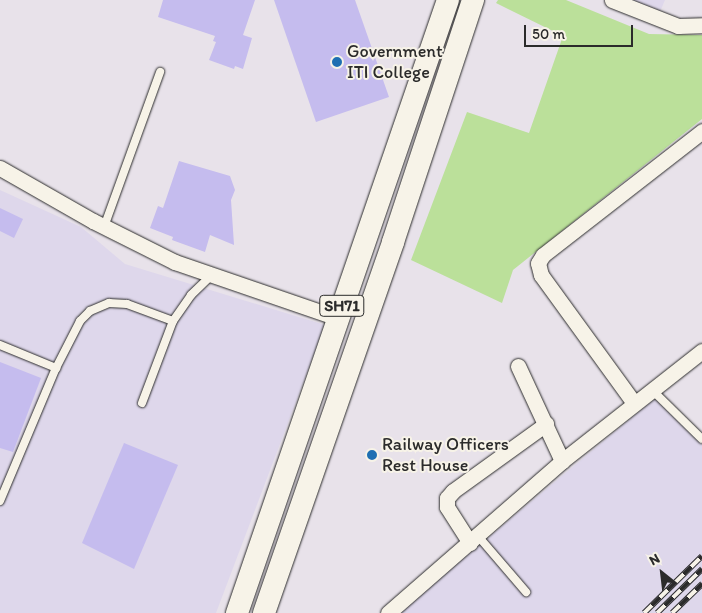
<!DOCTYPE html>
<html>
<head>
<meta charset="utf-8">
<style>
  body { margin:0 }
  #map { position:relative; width:702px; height:613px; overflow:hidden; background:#e8e2ea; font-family:Itim,sans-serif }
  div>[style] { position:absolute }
  .built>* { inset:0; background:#ded7eb }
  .green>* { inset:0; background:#bbe09a }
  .building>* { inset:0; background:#c5bcee }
  .roads { filter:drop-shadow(0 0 1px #2b2b2b) drop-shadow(0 0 1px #2b2b2b) }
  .lane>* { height:8px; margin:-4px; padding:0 4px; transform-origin:4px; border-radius:4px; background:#f7f3e8 }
  .street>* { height:15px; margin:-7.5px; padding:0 7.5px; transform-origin:7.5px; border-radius:7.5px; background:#f7f3e8 }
  .primary>* { height:22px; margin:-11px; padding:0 11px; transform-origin:11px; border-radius:11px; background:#f7f3e8 }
  .rail>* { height:5.5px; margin-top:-2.75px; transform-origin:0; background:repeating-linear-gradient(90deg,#f7f3e8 0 11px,#2b2b2b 0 22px); box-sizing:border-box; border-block:1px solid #2b2b2b }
  .dots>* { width:14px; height:14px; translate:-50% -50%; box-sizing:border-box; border:2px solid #f7f3e8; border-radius:50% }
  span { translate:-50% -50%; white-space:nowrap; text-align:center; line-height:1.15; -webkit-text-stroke:4px #f7f3e8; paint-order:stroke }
  .shield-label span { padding:1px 4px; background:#f7f3e8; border:1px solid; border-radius:4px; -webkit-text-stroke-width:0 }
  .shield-label { font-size:16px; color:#2b2b2b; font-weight:700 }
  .poi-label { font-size:18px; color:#2b2b2b }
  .left { translate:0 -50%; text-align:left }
  .north { position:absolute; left:637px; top:548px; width:50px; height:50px; -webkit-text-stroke:4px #f7f3e8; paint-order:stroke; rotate:331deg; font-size:14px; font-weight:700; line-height:20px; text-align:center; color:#2b2b2b }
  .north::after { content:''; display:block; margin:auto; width:18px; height:22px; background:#2b2b2b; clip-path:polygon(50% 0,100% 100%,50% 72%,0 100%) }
  .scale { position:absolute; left:524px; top:25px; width:109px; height:22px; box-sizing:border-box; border:2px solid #2b2b2b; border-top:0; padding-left:6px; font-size:15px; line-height:18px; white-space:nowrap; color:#2b2b2b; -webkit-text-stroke:4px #f7f3e8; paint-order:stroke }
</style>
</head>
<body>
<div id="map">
  <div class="built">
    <i style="clip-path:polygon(622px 0,665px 0,659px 14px)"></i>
    <i style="clip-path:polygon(0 190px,81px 227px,125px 264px,325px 325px,216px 613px,0 613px)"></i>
    <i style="clip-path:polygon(660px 394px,702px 436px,702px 613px,398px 613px)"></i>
  </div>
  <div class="green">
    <i style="clip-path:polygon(498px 0,566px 0,649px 34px,702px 35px,702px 119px,513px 270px,502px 303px,411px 260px,467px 112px,529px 133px,563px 36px,496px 3px)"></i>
  </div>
  <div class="building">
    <i style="clip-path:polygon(163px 0,255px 0,243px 35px,252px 38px,243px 69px,235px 66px,234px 69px,209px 60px,216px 42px,213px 41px,215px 36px,158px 17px)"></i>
    <i style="clip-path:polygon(274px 0,355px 0,389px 97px,316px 122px)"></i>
    <i style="clip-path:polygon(179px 161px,230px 176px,235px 190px,231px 200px,234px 245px,210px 235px,205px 252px,172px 240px,173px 237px,150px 228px,158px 206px,163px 208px)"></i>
    <i style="clip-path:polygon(0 208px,23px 219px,14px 238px,0 231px)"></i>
    <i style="clip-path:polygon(0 362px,41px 378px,13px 452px,0 448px)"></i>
    <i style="clip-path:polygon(124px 443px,178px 465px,134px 569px,82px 543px)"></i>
  </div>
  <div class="roads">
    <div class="lane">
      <i style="left:104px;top:227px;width:165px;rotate:-70.1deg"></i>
      <i style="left:0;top:345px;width:61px;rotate:22.3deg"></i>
      <i style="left:652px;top:390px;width:70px;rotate:44.4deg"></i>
      <i style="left:142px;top:403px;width:88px;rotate:-69.3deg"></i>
      <i style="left:173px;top:321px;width:32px;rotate:-55deg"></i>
      <i style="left:191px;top:295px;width:29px;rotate:-44deg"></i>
      <i style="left:0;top:501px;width:144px;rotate:-67.2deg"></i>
      <i style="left:56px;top:368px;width:53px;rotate:-62.9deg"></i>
      <i style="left:80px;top:321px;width:14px;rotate:-45deg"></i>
      <i style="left:90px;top:311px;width:21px;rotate:-23deg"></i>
      <i style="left:109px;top:303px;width:18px;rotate:3deg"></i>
      <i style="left:127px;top:304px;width:49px;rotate:20.3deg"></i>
      <i style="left:478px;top:536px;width:74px;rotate:49.4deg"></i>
    </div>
    <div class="street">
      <i style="left:612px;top:0;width:71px;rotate:21.5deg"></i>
      <i style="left:678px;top:26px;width:24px;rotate:-2deg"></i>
      <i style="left:0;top:168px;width:107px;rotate:29.7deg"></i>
      <i style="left:93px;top:221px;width:92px;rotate:26.6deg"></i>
      <i style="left:175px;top:262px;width:172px;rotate:19deg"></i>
      <i style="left:518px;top:366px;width:105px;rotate:65.1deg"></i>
      <i style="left:634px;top:403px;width:158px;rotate:-126deg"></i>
      <i style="left:541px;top:275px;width:12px;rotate:-104deg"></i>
      <i style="left:538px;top:263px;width:9px;rotate:-58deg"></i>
      <i style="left:543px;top:255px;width:202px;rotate:-37.9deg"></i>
      <i style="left:470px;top:543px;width:43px;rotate:-122.6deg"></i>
      <i style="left:447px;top:507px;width:9px;rotate:-90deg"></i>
      <i style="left:447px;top:498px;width:9px;rotate:-49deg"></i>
      <i style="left:453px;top:491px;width:115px;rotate:-35.8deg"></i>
      <i style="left:388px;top:613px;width:231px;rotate:-41.1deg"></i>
      <i style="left:562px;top:461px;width:178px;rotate:-38.2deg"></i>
    </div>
    <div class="primary">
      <i style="left:237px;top:613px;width:648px;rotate:-71.01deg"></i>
      <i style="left:264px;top:613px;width:393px;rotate:-70.8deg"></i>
      <i style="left:393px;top:242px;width:255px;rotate:-71.7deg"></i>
    </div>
  </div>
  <div class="rail">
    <i style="left:644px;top:613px;width:81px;rotate:-44.5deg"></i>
    <i style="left:657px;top:613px;width:63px;rotate:-44.4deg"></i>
    <i style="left:672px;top:613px;width:42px;rotate:-44deg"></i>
  </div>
  <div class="dots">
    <i style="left:337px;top:62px;background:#1f6fb2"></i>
    <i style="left:372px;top:455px;background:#1f6fb2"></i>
  </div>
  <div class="shield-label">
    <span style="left:342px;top:306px">SH71</span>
  </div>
  <div class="poi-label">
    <span class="left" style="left:347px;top:62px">Government<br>ITI College</span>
    <span class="left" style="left:382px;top:455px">Railway Officers<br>Rest House</span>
  </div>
  <div class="north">N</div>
  <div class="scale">50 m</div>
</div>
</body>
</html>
